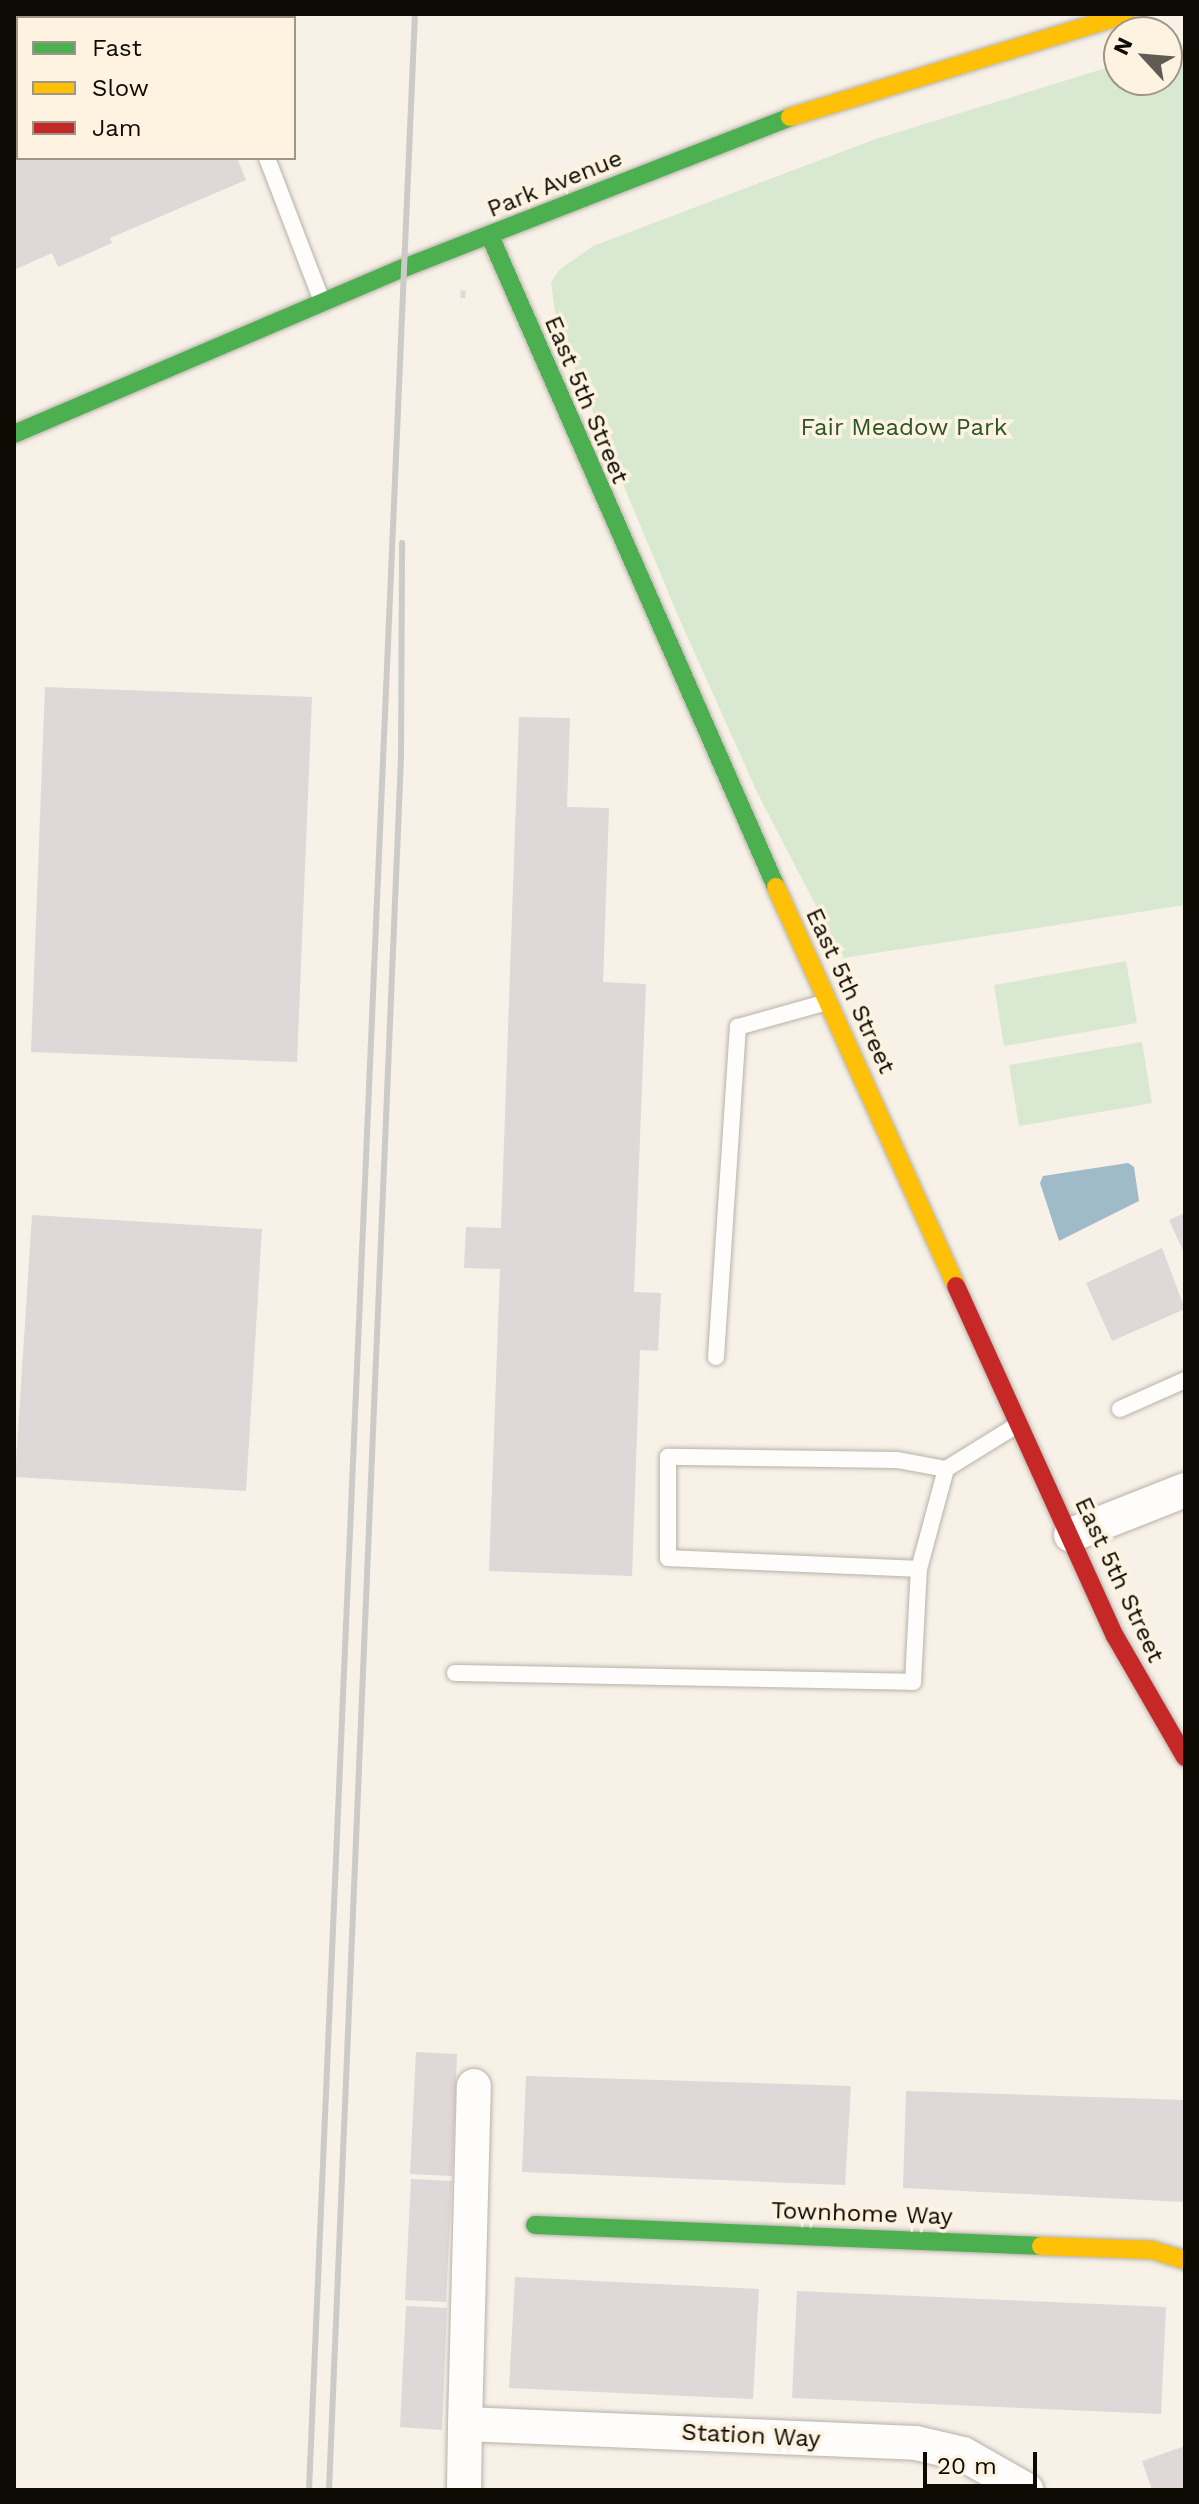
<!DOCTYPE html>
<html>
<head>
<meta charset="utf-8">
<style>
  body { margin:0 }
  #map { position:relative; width:1199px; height:2504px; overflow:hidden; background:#f7f1e7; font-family:"Work Sans",sans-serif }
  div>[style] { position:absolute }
  .green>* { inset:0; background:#d9e8d0 }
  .water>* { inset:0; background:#9fbac9 }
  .building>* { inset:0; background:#e0d7d8 }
  .path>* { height:5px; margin-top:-2.5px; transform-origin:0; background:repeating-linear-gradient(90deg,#dddbd9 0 8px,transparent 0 12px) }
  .roads { filter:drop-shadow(0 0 2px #b7b2aa) drop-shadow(0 0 2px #b7b2aa) }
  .lane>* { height:16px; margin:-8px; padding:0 8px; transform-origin:8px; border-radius:8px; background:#fefdfb }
  .street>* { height:34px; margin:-17px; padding:0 17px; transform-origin:17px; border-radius:17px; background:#fefdfb }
  .fast>* { height:18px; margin:-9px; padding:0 9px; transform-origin:9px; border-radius:9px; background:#4caf50 }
  .slow>* { height:18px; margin:-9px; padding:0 9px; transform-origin:9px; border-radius:9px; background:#ffc107 }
  .jam>* { height:18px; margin:-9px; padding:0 9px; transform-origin:9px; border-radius:9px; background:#c62828 }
  .rail>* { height:6px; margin:-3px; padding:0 3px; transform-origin:3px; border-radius:3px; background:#cccbc8 }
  span { translate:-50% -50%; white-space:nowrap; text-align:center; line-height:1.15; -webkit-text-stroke:7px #fef3e0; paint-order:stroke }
  .street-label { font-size:24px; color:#0e0b05 }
  .park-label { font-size:24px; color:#2a5527 }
  .frame { position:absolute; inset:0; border:16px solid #0e0b05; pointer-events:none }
  .legend { position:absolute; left:16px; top:16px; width:280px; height:144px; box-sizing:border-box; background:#fef3e0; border:2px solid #9e9688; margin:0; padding:10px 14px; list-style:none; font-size:24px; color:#0e0b05 }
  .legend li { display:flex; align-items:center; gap:16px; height:40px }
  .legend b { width:40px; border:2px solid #9e9688 }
  .north { position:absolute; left:1103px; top:16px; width:80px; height:80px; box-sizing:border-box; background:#fef3e0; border:2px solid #9e9688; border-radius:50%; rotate:296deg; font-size:22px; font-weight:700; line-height:32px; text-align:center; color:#0e0b05 }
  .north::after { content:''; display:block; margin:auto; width:28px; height:36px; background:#605c54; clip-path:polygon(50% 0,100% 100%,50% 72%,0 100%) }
  .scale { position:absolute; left:923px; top:2452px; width:114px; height:36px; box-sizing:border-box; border:4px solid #0e0b05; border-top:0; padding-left:10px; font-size:24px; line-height:28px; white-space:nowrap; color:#0e0b05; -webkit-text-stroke:6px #fef3e0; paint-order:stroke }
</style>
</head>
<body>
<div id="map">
  <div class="green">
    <i style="clip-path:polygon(1185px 44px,1185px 905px,843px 958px,757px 792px,679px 618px,557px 326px,551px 283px,559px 270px,593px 246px,876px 139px,1119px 64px,1119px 80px,1167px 80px,1167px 49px)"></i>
    <i style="clip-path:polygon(1126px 961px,1137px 1023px,1004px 1046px,994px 985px)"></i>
    <i style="clip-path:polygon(1142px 1042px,1152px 1103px,1019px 1126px,1009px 1065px)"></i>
  </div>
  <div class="water">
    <i style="clip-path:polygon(1128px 1163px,1134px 1167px,1139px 1201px,1059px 1241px,1040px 1183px,1043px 1176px)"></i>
  </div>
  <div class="building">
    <i style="clip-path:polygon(14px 14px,161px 18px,18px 18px,18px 158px,237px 158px,246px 180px,110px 238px,112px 243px,58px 267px,52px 253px,14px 270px)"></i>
    <i style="clip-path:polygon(45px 687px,312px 697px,297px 1062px,31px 1052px)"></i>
    <i style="clip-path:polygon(519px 717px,570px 718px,567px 807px,609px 808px,603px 982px,646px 984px,634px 1292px,661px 1293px,658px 1351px,640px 1350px,632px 1576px,489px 1571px,500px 1269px,464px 1268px,466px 1227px,501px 1228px)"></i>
    <i style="clip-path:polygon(1185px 1213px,1185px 1255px,1169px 1220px)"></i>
    <i style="clip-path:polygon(32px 1215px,262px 1229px,246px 1491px,15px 1477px)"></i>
    <i style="clip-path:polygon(1162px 1248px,1185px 1309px,1112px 1341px,1086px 1283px)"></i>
    <i style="clip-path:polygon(416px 2052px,457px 2054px,452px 2176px,410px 2174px)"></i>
    <i style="clip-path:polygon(526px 2076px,851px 2086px,845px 2185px,522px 2172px)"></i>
    <i style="clip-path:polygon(906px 2091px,1185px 2100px,1185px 2202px,903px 2188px)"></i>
    <i style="clip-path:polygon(411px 2179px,452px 2181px,446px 2302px,405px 2300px)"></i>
    <i style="clip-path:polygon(515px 2277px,759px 2289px,753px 2399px,509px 2388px)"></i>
    <i style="clip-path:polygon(797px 2291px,1166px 2307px,1161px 2414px,792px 2398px)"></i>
    <i style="clip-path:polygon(406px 2306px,447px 2308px,442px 2430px,400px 2427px)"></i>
    <i style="clip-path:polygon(1185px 2446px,1185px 2490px,1152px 2490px,1142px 2461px)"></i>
  </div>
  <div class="path">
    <i style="left:463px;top:290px;width:11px;rotate:90deg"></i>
  </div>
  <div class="roads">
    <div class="lane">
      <i style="left:213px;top:14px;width:4px;rotate:76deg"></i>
      <i style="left:267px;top:158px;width:153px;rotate:69deg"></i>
      <i style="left:716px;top:1357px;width:331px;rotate:-86.2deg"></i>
      <i style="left:738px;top:1027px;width:92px;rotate:-15.7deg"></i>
      <i style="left:1120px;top:1409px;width:71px;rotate:-24deg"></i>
      <i style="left:946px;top:1469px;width:50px;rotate:-169.6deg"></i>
      <i style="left:897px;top:1460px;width:229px;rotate:-179.2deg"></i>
      <i style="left:668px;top:1457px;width:101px;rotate:90deg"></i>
      <i style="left:668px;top:1558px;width:251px;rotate:2.5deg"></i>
      <i style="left:919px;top:1569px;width:104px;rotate:-74.9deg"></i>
      <i style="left:946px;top:1469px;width:84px;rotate:-31.8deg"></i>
      <i style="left:455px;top:1673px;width:458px;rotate:1.1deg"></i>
      <i style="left:913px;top:1682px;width:113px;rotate:-87deg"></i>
    </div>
    <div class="street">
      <i style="left:1071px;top:1535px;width:123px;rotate:-21.5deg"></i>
      <i style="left:465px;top:2424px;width:338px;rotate:-88.5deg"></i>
      <i style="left:464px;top:2490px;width:66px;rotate:-89.1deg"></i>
      <i style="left:465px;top:2424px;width:451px;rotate:2.4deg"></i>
      <i style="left:916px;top:2443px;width:48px;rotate:13.2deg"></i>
      <i style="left:963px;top:2454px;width:73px;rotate:29.7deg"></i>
    </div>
    <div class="fast">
      <i style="left:490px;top:236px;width:711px;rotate:66.28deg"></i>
      <i style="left:14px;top:434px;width:426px;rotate:-23.1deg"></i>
      <i style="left:406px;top:267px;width:412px;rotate:-21.3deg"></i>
      <i style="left:535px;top:2225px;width:506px;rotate:2.38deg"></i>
    </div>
    <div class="slow">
      <i style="left:790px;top:117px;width:351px;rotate:-17deg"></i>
      <i style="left:776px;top:887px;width:438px;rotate:65.7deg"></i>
      <i style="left:1041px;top:2246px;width:111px;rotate:2.1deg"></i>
      <i style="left:1152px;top:2250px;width:34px;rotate:17deg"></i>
    </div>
    <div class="jam">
      <i style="left:956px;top:1286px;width:384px;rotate:65.6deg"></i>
      <i style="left:1115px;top:1636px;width:140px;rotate:60deg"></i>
    </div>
  </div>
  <div class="rail">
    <i style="left:309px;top:2490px;width:2478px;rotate:-87.55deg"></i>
    <i style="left:329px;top:2490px;width:1736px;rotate:-87.62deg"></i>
    <i style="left:401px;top:755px;width:212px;rotate:-89.7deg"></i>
  </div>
  <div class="street-label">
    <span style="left:555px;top:184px;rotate:-22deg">Park Avenue</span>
    <span style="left:586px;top:400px;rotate:67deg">East 5th Street</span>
    <span style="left:850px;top:991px;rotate:65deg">East 5th Street</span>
    <span style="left:1119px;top:1580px;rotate:65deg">East 5th Street</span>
    <span style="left:862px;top:2214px;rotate:2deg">Townhome Way</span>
    <span style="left:751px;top:2436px;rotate:3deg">Station Way</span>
  </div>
  <div class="park-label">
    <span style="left:904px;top:428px">Fair Meadow Park</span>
  </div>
  <div class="frame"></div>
  <ul class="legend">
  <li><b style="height:10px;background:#4caf50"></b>Fast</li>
  <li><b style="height:10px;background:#ffc107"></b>Slow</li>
  <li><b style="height:10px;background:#c62828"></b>Jam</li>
  </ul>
  <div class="north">N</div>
  <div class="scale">20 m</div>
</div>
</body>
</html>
